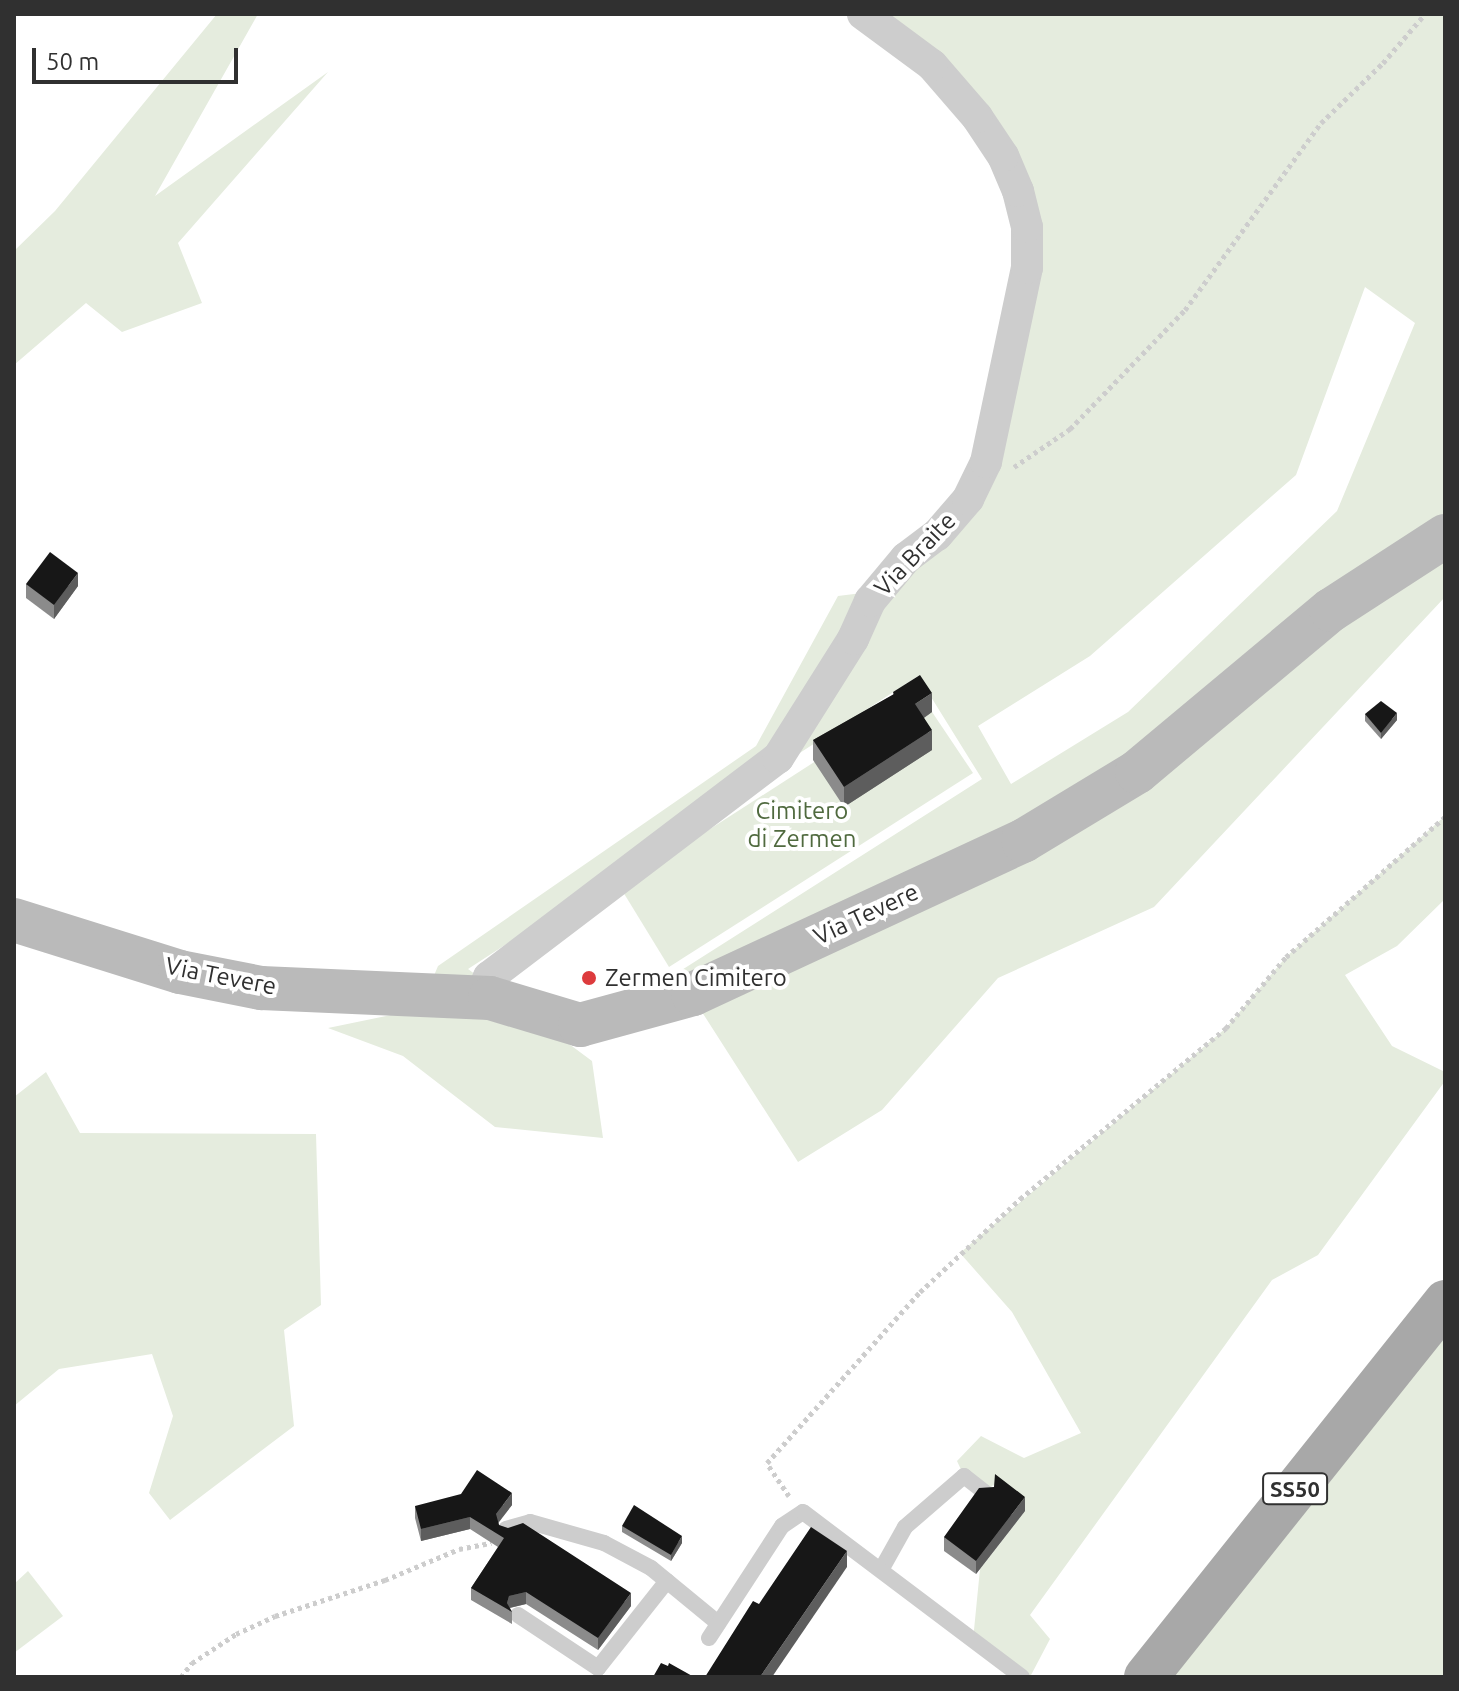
<!DOCTYPE html>
<html>
<head>
<meta charset="utf-8">
<style>
  body { margin:0 }
  #map { position:relative; width:1459px; height:1691px; overflow:hidden; background:#fff; font-family:Ubuntu,sans-serif }
  div>[style] { position:absolute }
  .green>* { inset:0; background:#e5ecde }
  .path>* { height:5px; margin-top:-2.5px; transform-origin:0; background:repeating-linear-gradient(90deg,#cdcdcd 0 4px,transparent 0 8px) }
  .service>* { height:16px; margin:-8px; padding:0 8px; transform-origin:8px; border-radius:8px; background:#cdcdcd }
  .minor>* { height:32px; margin:-16px; padding:0 16px; transform-origin:16px; border-radius:16px; background:#cdcdcd }
  .secondary>* { height:44px; margin:-22px; padding:0 22px; transform-origin:22px; border-radius:22px; background:#bababa }
  .primary>* { height:44px; margin:-22px; padding:0 22px; transform-origin:22px; border-radius:22px; background:#a8a8a8 }
  .wall>* { inset:0; background:#8b8b8b }
  .shaded-wall>* { inset:0; background:#5d5d5d }
  .building>* { inset:0; background:#171717 }
  .dots>* { width:22px; height:22px; translate:-50% -50%; box-sizing:border-box; border:4px solid #fff; border-radius:50% }
  span { translate:-50% -50%; white-space:nowrap; text-align:center; line-height:1.15; -webkit-text-stroke:8px #fff; paint-order:stroke }
  .shield-label span { padding:2px 6px; background:#fff; border:2px solid; border-radius:6px; -webkit-text-stroke-width:0 }
  .shield-label { font-size:22px; color:#303030; font-weight:700 }
  .street-label { font-size:24px; color:#303030 }
  .park-label { font-size:24px; color:#506a3f }
  .poi-label { font-size:24px; color:#303030 }
  .left { translate:0 -50%; text-align:left }
  .frame { position:absolute; inset:0; border:16px solid #303030; pointer-events:none }
  .scale { position:absolute; left:32px; top:48px; width:206px; height:36px; box-sizing:border-box; border:4px solid #303030; border-top:0; padding-left:10px; font-size:24px; line-height:28px; white-space:nowrap; color:#303030; -webkit-text-stroke:6px #fff; paint-order:stroke }
</style>
</head>
<body>
<div id="map">
  <div class="green">
    <i style="clip-path:polygon(217px 14px,258px 14px,155px 196px,328px 72px,178px 243px,202px 303px,122px 332px,86px 303px,14px 365px,14px 251px,55px 211px)"></i>
    <i style="clip-path:polygon(evenodd,863px 14px,1445px 14px,1445px 597px,1154px 907px,998px 978px,882px 1110px,798px 1162px,677px 973px,982px 779px,918px 676px,468px 969px,592px 1061px,603px 1138px,495px 1127px,403px 1056px,328px 1028px,420px 1009px,438px 966px,756px 746px,838px 596px,878px 591px,968px 499px,1027px 268px,1003px 156px,863px 14px,1365px 287px,1415px 323px,1337px 511px,1128px 712px,1011px 784px,978px 726px,1090px 656px,1296px 475px,1365px 287px)"></i>
    <i style="clip-path:polygon(920px 694px,973px 773px,669px 967px,620px 887px)"></i>
    <i style="clip-path:polygon(1445px 816px,1445px 899px,1397px 946px,1345px 975px,1392px 1046px,1445px 1072px,1445px 1081px,1318px 1255px,1272px 1280px,1030px 1615px,1050px 1639px,1030px 1677px,1022px 1677px,973px 1640px,980px 1569px,1025px 1511px,993px 1485px,986px 1493px,964px 1476px,957px 1461px,981px 1436px,1024px 1458px,1081px 1433px,1012px 1312px,960px 1253px,1226px 1028px,1286px 957px)"></i>
    <i style="clip-path:polygon(46px 1072px,80px 1133px,316px 1134px,321px 1305px,284px 1330px,294px 1426px,170px 1520px,149px 1493px,173px 1416px,152px 1354px,59px 1369px,14px 1406px,14px 1097px)"></i>
    <i style="clip-path:polygon(1445px 1306px,1445px 1677px,1146px 1677px)"></i>
    <i style="clip-path:polygon(28px 1571px,63px 1616px,14px 1653px,14px 1584px)"></i>
  </div>
  <div class="path">
    <i style="left:1014px;top:467px;width:68px;rotate:-34.2deg"></i>
    <i style="left:1070px;top:429px;width:165px;rotate:-46deg"></i>
    <i style="left:1185px;top:310px;width:231px;rotate:-54deg"></i>
    <i style="left:1321px;top:123px;width:86px;rotate:-44.1deg"></i>
    <i style="left:1383px;top:63px;width:65px;rotate:-49.4deg"></i>
    <i style="left:789px;top:1496px;width:40px;rotate:-124deg"></i>
    <i style="left:767px;top:1463px;width:229px;rotate:-48.2deg"></i>
    <i style="left:920px;top:1292px;width:137px;rotate:-42.9deg"></i>
    <i style="left:1020px;top:1199px;width:268px;rotate:-39.7deg"></i>
    <i style="left:1226px;top:1028px;width:93px;rotate:-49.8deg"></i>
    <i style="left:1286px;top:957px;width:212px;rotate:-41.4deg"></i>
    <i style="left:181px;top:1677px;width:18px;rotate:-52deg"></i>
    <i style="left:192px;top:1663px;width:53px;rotate:-33.4deg"></i>
    <i style="left:236px;top:1634px;width:43px;rotate:-24.8deg"></i>
    <i style="left:275px;top:1616px;width:116px;rotate:-18.1deg"></i>
    <i style="left:385px;top:1580px;width:80px;rotate:-22.7deg"></i>
    <i style="left:459px;top:1549px;width:33px;rotate:-11deg"></i>
  </div>
  <div class="service">
    <i style="left:506px;top:1529px;width:25px;rotate:-16deg"></i>
    <i style="left:530px;top:1522px;width:77px;rotate:15.8deg"></i>
    <i style="left:604px;top:1543px;width:53px;rotate:28deg"></i>
    <i style="left:651px;top:1568px;width:87px;rotate:39.4deg"></i>
    <i style="left:881px;top:1570px;width:49px;rotate:-60.8deg"></i>
    <i style="left:905px;top:1527px;width:78px;rotate:-40.8deg"></i>
    <i style="left:964px;top:1476px;width:28px;rotate:38deg"></i>
    <i style="left:518px;top:1615px;width:96px;rotate:33.5deg"></i>
    <i style="left:598px;top:1668px;width:111px;rotate:-51.6deg"></i>
    <i style="left:709px;top:1638px;width:134px;rotate:-56.9deg"></i>
    <i style="left:782px;top:1526px;width:25px;rotate:-34deg"></i>
    <i style="left:803px;top:1512px;width:274px;rotate:37deg"></i>
  </div>
  <div class="minor">
    <i style="left:480px;top:998px;width:23px;rotate:-67deg"></i>
    <i style="left:489px;top:977px;width:363px;rotate:-37.2deg"></i>
    <i style="left:778px;top:758px;width:141px;rotate:-57.8deg"></i>
    <i style="left:853px;top:639px;width:42px;rotate:-65.9deg"></i>
    <i style="left:870px;top:601px;width:56px;rotate:-50.1deg"></i>
    <i style="left:906px;top:558px;width:39px;rotate:-37deg"></i>
    <i style="left:937px;top:535px;width:48px;rotate:-49.3deg"></i>
    <i style="left:968px;top:499px;width:41px;rotate:-64.1deg"></i>
    <i style="left:986px;top:462px;width:198px;rotate:-78.1deg"></i>
    <i style="left:1027px;top:268px;width:41px;rotate:-90deg"></i>
    <i style="left:1027px;top:227px;width:37px;rotate:-104deg"></i>
    <i style="left:1018px;top:191px;width:38px;rotate:-113deg"></i>
    <i style="left:1003px;top:156px;width:47px;rotate:-123.7deg"></i>
    <i style="left:977px;top:117px;width:69px;rotate:-130.9deg"></i>
    <i style="left:932px;top:65px;width:86px;rotate:-143.5deg"></i>
  </div>
  <div class="secondary">
    <i style="left:14px;top:920px;width:174px;rotate:17.4deg"></i>
    <i style="left:180px;top:972px;width:83px;rotate:11.2deg"></i>
    <i style="left:261px;top:988px;width:229px;rotate:2.5deg"></i>
    <i style="left:490px;top:998px;width:94px;rotate:16.7deg"></i>
    <i style="left:580px;top:1025px;width:117px;rotate:-15.3deg"></i>
    <i style="left:693px;top:994px;width:364px;rotate:-24.9deg"></i>
    <i style="left:1023px;top:841px;width:133px;rotate:-31.2deg"></i>
    <i style="left:1137px;top:772px;width:253px;rotate:-39.9deg"></i>
    <i style="left:1331px;top:610px;width:136px;rotate:-33deg"></i>
  </div>
  <div class="primary">
    <i style="left:1146px;top:1677px;width:480px;rotate:-51.4deg"></i>
  </div>
  <div class="wall">
    <i style="clip-path:polygon(26px 584px,78px 586px,54px 619px,26px 598px)"></i>
    <i style="clip-path:polygon(893px 692px,932px 712px,924px 718px,932px 750px,844px 807px,813px 760px,813px 740px,893px 695px)"></i>
    <i style="clip-path:polygon(1365px 714px,1397px 720px,1381px 739px,1365px 721px)"></i>
    <i style="clip-path:polygon(512px 1505px,498px 1522px,499px 1525px,631px 1606px,598px 1650px,526px 1604px,510px 1608px,512px 1612px,512px 1624px,471px 1600px,471px 1588px,498px 1547px,470px 1529px,421px 1541px,415px 1518px,415px 1506px)"></i>
    <i style="clip-path:polygon(1025px 1511px,976px 1574px,944px 1551px,944px 1537px)"></i>
    <i style="clip-path:polygon(622px 1526px,682px 1543px,671px 1561px,622px 1532px)"></i>
  </div>
  <div class="shaded-wall">
    <i style="clip-path:polygon(78px 573px,78px 586px,54px 619px,54px 605px)"></i>
    <i style="clip-path:polygon(932px 693px,932px 712px,915px 724px,915px 704px)"></i>
    <i style="clip-path:polygon(1397px 713px,1397px 720px,1381px 739px,1381px 733px)"></i>
    <i style="clip-path:polygon(932px 730px,932px 750px,844px 807px,844px 787px)"></i>
    <i style="clip-path:polygon(512px 1493px,512px 1505px,496px 1526px,496px 1514px)"></i>
    <i style="clip-path:polygon(1025px 1497px,1025px 1511px,976px 1574px,976px 1561px)"></i>
    <i style="clip-path:polygon(470px 1517px,470px 1529px,421px 1541px,421px 1529px)"></i>
    <i style="clip-path:polygon(682px 1536px,682px 1543px,671px 1561px,671px 1555px)"></i>
    <i style="clip-path:polygon(847px 1551px,847px 1567px,772px 1677px,760px 1677px)"></i>
    <i style="clip-path:polygon(526px 1592px,526px 1604px,509px 1608px,507px 1603px,509px 1596px)"></i>
    <i style="clip-path:polygon(631px 1593px,631px 1606px,598px 1650px,598px 1638px)"></i>
  </div>
  <div class="building">
    <i style="clip-path:polygon(50px 552px,78px 573px,54px 605px,26px 584px)"></i>
    <i style="clip-path:polygon(920px 675px,932px 693px,915px 704px,932px 730px,844px 787px,813px 740px,894px 694px,893px 692px)"></i>
    <i style="clip-path:polygon(1381px 701px,1397px 713px,1381px 733px,1365px 714px)"></i>
    <i style="clip-path:polygon(477px 1470px,512px 1493px,496px 1514px,499px 1525px,508px 1528px,523px 1523px,631px 1593px,598px 1638px,526px 1592px,509px 1596px,507px 1603px,512px 1612px,471px 1588px,504px 1538px,470px 1517px,421px 1529px,415px 1506px,461px 1494px)"></i>
    <i style="clip-path:polygon(995px 1474px,1025px 1497px,976px 1561px,944px 1537px,979px 1488px,994px 1487px)"></i>
    <i style="clip-path:polygon(634px 1505px,682px 1536px,671px 1555px,622px 1526px)"></i>
    <i style="clip-path:polygon(811px 1527px,847px 1551px,760px 1677px,705px 1677px,753px 1601px,759px 1604px)"></i>
    <i style="clip-path:polygon(661px 1663px,668px 1666px,669px 1663px,694px 1677px,653px 1677px)"></i>
  </div>
  <div class="dots">
    <i style="left:589px;top:978px;background:#dd3b3d"></i>
  </div>
  <div class="shield-label">
    <span style="left:1295px;top:1489px">SS50</span>
  </div>
  <div class="street-label">
    <span style="left:915px;top:554px;rotate:-46deg">Via Braite</span>
    <span style="left:866px;top:914px;rotate:-25deg">Via Tevere</span>
    <span style="left:221px;top:976px;rotate:11deg">Via Tevere</span>
  </div>
  <div class="park-label">
    <span style="left:802px;top:825px">Cimitero<br>di Zermen</span>
  </div>
  <div class="poi-label">
    <span class="left" style="left:605px;top:978px">Zermen Cimitero</span>
  </div>
  <div class="frame"></div>
  <div class="scale">50 m</div>
</div>
</body>
</html>
